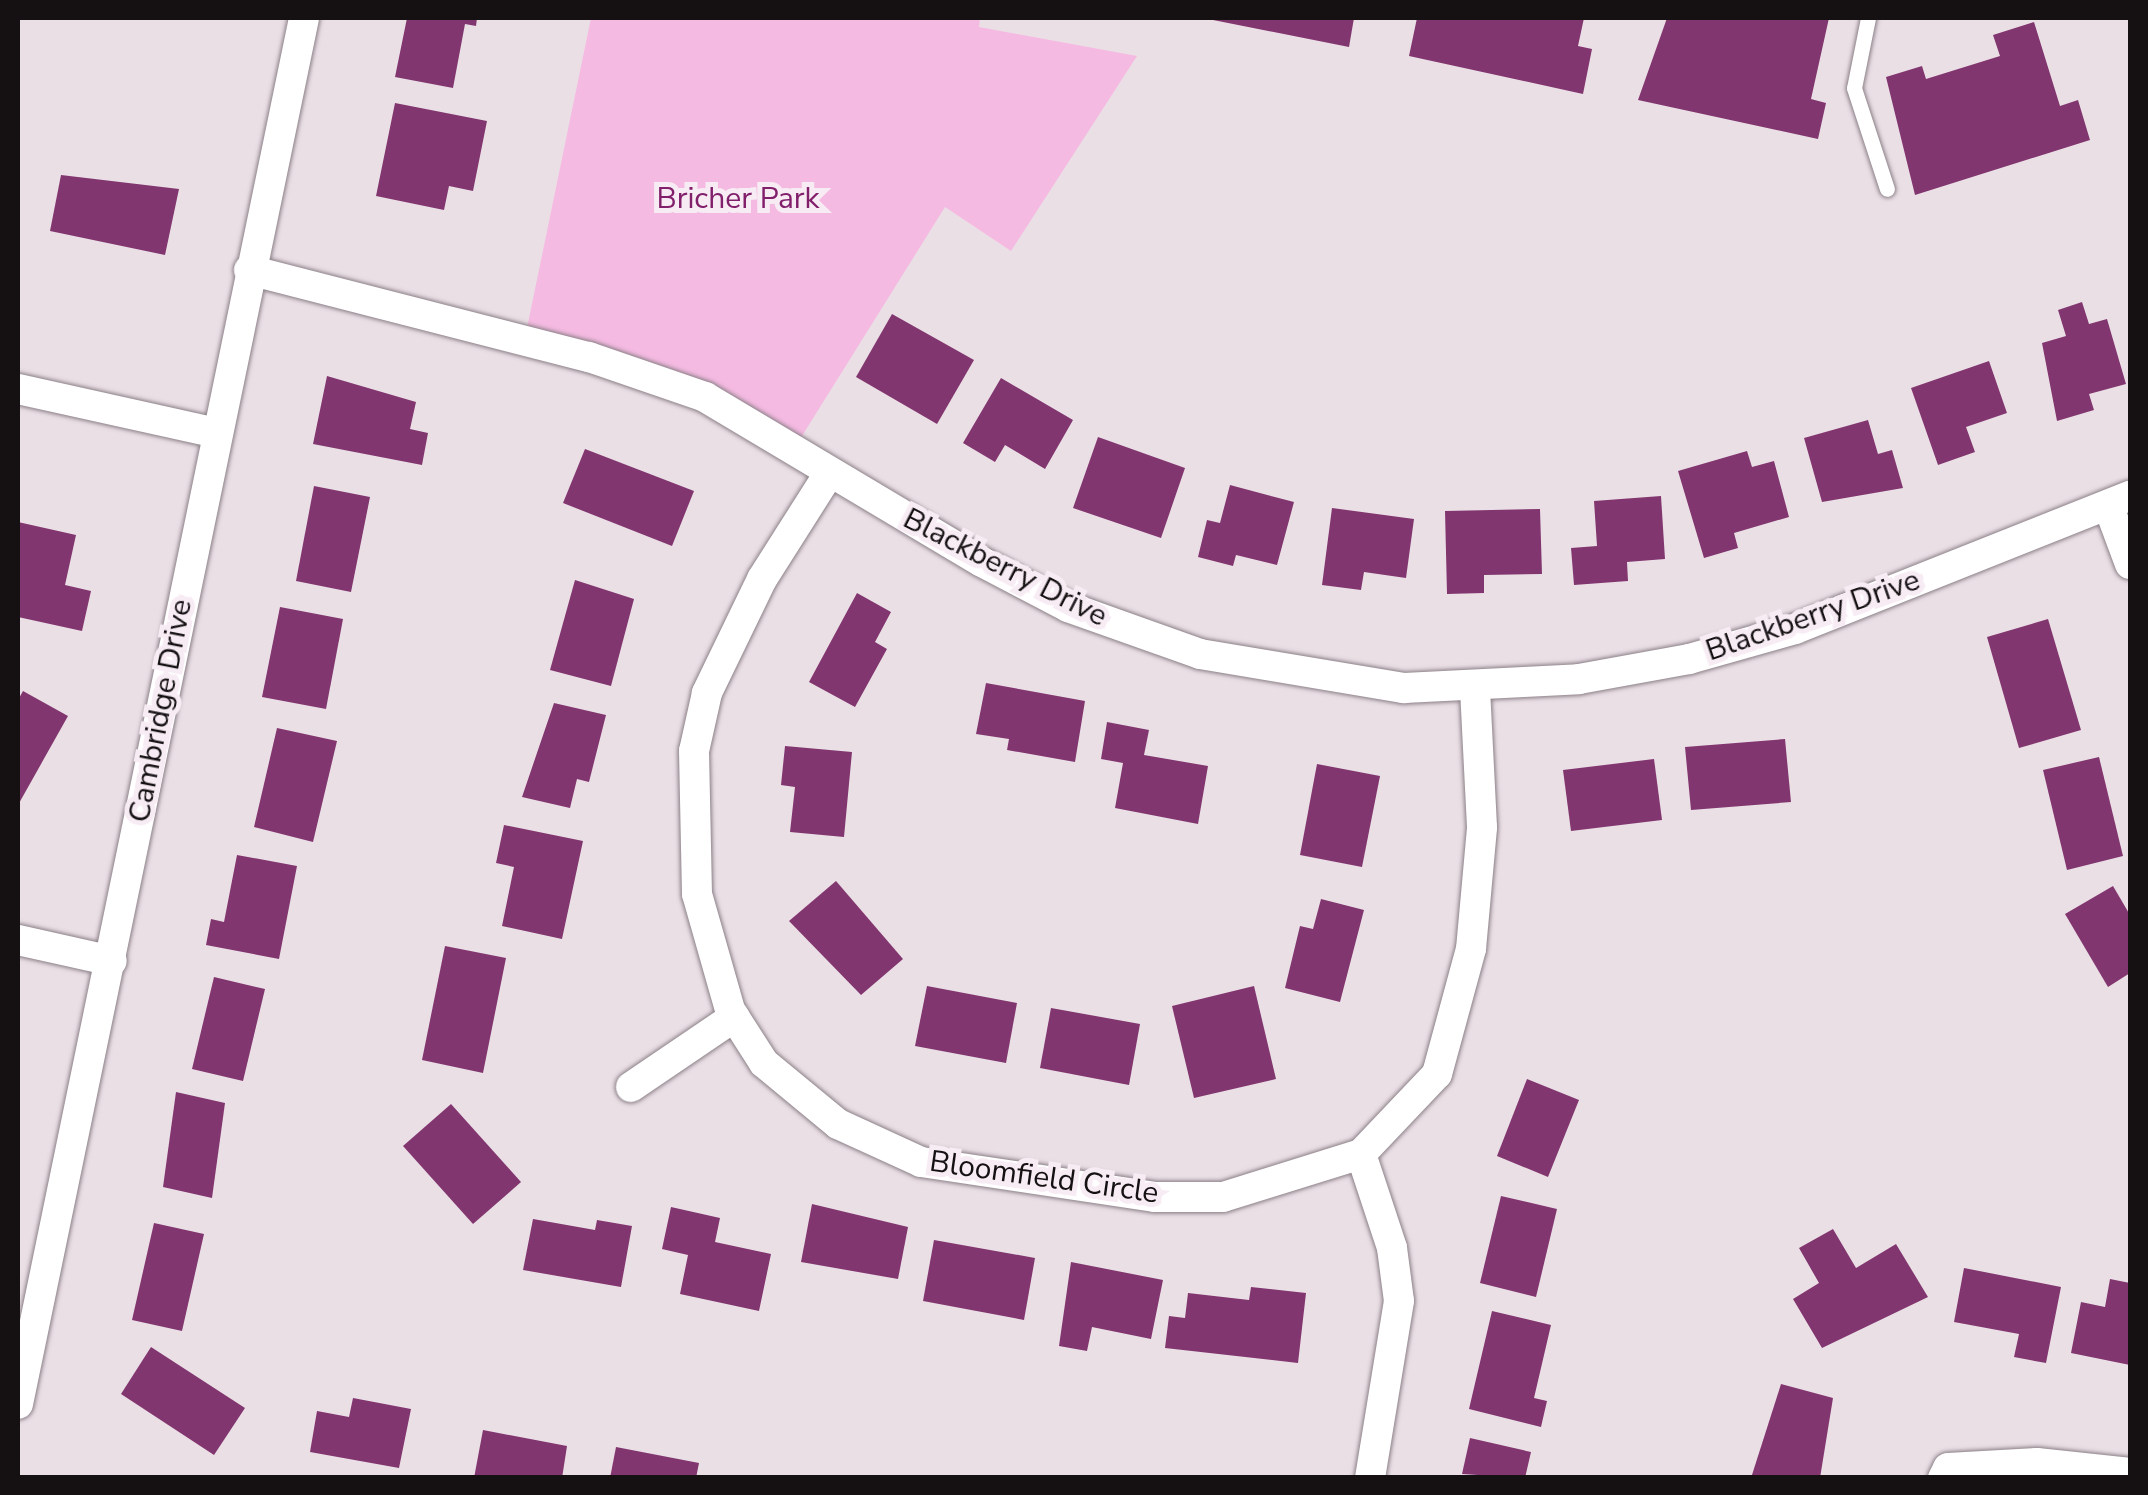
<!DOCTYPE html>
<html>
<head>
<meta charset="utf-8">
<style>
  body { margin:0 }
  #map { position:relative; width:2148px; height:1495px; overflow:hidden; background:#ebdfe6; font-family:"Nunito Sans",sans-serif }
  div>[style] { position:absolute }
  .green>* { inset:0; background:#f5bae2 }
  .building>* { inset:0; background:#82366f }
  .roads { filter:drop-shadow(0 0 2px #8b8087) drop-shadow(0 0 2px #8b8087) }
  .service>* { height:15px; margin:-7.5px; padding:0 7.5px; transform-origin:7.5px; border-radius:7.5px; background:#fff }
  .minor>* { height:30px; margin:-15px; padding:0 15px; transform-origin:15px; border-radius:15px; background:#fff }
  span { translate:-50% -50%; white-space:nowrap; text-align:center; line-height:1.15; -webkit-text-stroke:10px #f8ecf4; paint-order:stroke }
  .park-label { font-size:30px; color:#811f6b }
  .street-label { font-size:30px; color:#151113 }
  .frame { position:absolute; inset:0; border:20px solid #151113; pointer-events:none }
</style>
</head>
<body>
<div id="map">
  <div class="green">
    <i style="clip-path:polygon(591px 18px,980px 18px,979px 27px,1137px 56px,1011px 251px,945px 207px,797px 444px,527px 328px)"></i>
  </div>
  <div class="building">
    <i style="clip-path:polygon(407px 18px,477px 18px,476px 26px,465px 24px,453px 88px,395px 77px)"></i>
    <i style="clip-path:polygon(1203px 18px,1354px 18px,1349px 47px)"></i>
    <i style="clip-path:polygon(1417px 18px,1584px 18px,1578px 46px,1592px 49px,1583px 94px,1409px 56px)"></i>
    <i style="clip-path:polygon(1667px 18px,1829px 18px,1811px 99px,1826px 103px,1818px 139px,1638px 100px)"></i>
    <i style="clip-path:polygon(2034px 22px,2060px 106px,2078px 100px,2090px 140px,1915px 195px,1886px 77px,1922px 66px,1926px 79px,2000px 56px,1993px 35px)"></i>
    <i style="clip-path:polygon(395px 103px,487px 121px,473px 191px,449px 186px,444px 210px,376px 196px)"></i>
    <i style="clip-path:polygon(61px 175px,179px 189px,165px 255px,50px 231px)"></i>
    <i style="clip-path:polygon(2082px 302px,2089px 324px,2107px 319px,2126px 384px,2089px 394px,2094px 410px,2057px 421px,2042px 343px,2066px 336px,2058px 310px)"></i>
    <i style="clip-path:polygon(892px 314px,974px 360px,937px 424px,856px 377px)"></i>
    <i style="clip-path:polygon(1989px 361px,2007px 413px,1966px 427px,1975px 452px,1938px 465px,1911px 388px)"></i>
    <i style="clip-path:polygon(327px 376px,416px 402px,410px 429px,428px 433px,422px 465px,313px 444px)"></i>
    <i style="clip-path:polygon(1001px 378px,1073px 420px,1045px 469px,1005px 445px,995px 462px,963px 443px)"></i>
    <i style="clip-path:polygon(1868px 420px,1878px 454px,1892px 450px,1903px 488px,1822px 502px,1804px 438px)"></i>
    <i style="clip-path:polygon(1098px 437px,1185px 468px,1161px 538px,1073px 508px)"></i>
    <i style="clip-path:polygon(585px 449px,694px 491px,672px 546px,563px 503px)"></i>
    <i style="clip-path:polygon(1747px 451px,1752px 467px,1774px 461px,1789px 517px,1734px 533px,1738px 548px,1704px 558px,1678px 471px)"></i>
    <i style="clip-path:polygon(1230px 485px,1294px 502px,1277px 565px,1236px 555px,1233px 566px,1198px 557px,1207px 520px,1220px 523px)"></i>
    <i style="clip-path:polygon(314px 486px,370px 497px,351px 592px,296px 581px)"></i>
    <i style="clip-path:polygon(1661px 496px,1665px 559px,1627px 562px,1628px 581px,1574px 585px,1571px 548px,1597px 546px,1594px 501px)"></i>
    <i style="clip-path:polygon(1332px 508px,1414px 519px,1406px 578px,1364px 572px,1361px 590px,1322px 585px)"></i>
    <i style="clip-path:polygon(1540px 509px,1542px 574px,1484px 575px,1484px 593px,1447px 594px,1445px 511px)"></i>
    <i style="clip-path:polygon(18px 522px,76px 535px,65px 585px,91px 591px,82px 631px,18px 617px)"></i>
    <i style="clip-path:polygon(575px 580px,634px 599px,611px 686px,550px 670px)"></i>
    <i style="clip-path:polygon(857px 593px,891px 612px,875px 642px,887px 649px,855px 707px,809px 682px)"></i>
    <i style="clip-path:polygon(280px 607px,343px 619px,326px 709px,262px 697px)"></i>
    <i style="clip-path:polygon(2048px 619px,2081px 730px,2019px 748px,1987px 637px)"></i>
    <i style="clip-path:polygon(986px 683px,1085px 701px,1075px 762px,1007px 750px,1009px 739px,976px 734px)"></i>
    <i style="clip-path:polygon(23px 691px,68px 716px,18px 805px,18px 700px)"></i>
    <i style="clip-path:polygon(554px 703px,606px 715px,589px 782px,577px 779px,570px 808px,522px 797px)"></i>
    <i style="clip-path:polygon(1107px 722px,1149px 730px,1144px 755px,1208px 766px,1198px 824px,1115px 808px,1123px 763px,1101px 759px)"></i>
    <i style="clip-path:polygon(277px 728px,337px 741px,313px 842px,254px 827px)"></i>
    <i style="clip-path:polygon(1785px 739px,1791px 802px,1691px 810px,1685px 747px)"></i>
    <i style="clip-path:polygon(785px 746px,852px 752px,844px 837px,790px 832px,795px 787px,781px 785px)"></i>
    <i style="clip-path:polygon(2099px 757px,2123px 856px,2067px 870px,2043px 770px)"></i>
    <i style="clip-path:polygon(1654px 759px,1662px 820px,1571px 831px,1563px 770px)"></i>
    <i style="clip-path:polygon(1317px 764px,1380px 776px,1362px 867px,1300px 855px)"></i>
    <i style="clip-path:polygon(504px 825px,583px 841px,562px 939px,502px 926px,514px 867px,496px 863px)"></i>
    <i style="clip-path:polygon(237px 855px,297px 866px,279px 959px,206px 945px,211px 919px,224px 922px)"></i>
    <i style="clip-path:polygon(836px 881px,903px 959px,861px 995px,789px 921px)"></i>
    <i style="clip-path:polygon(2113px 886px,2130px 915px,2130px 973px,2108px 987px,2065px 914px)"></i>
    <i style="clip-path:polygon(1321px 899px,1364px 910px,1340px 1002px,1285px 988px,1300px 926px,1313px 929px)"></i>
    <i style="clip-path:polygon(445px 946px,506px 958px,483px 1073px,422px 1060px)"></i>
    <i style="clip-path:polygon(214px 977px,265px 989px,243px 1081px,192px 1069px)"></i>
    <i style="clip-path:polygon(927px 986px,1017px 1003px,1006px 1063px,915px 1046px)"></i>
    <i style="clip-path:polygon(1254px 986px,1276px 1079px,1194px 1098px,1172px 1006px)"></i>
    <i style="clip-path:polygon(1051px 1008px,1140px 1024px,1129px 1085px,1040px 1068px)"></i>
    <i style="clip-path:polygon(1527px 1079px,1579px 1100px,1548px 1177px,1497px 1156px)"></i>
    <i style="clip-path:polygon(176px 1092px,225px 1103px,212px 1198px,163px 1187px)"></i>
    <i style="clip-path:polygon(451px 1104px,521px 1182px,473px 1224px,403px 1146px)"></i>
    <i style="clip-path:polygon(1501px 1196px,1557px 1209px,1536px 1297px,1480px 1283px)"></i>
    <i style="clip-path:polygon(812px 1204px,908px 1227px,898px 1279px,801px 1262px)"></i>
    <i style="clip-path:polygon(671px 1207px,720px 1218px,715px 1242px,771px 1254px,759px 1311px,680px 1294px,688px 1255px,662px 1249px)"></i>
    <i style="clip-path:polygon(533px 1219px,595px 1230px,597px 1220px,632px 1226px,621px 1287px,523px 1270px)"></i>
    <i style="clip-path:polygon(154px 1223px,204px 1234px,182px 1331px,132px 1320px)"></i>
    <i style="clip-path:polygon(1833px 1229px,1856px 1268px,1896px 1244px,1928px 1297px,1822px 1348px,1793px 1299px,1819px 1283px,1799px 1248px)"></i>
    <i style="clip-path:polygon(934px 1240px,1035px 1258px,1024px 1320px,923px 1301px)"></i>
    <i style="clip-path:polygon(1071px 1262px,1163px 1280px,1151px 1339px,1092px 1327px,1087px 1351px,1059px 1346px)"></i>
    <i style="clip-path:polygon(1964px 1268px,2061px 1287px,2046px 1363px,2014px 1357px,2019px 1334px,1954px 1322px)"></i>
    <i style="clip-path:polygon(2110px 1279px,2130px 1283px,2130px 1365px,2071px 1353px,2081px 1302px,2105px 1307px)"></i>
    <i style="clip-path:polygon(1251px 1287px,1306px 1293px,1298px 1363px,1165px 1348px,1169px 1316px,1185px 1318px,1188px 1293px,1249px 1300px)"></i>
    <i style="clip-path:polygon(1492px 1311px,1551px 1325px,1534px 1398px,1547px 1401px,1541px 1427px,1469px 1409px)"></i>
    <i style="clip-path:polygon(151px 1347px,245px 1408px,214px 1455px,121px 1394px)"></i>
    <i style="clip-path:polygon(1781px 1384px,1833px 1398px,1820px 1478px,1751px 1478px)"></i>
    <i style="clip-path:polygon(353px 1398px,411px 1409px,399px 1468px,310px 1452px,317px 1411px,349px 1417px)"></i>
    <i style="clip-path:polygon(483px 1430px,567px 1446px,562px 1478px,474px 1478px)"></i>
    <i style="clip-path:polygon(1470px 1438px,1531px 1452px,1525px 1478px,1462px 1474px)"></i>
    <i style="clip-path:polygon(616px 1447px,699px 1463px,696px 1478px,610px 1478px)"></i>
  </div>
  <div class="roads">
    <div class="service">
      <i style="left:1868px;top:18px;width:71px;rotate:101.3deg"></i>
      <i style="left:1854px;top:88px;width:106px;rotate:71.9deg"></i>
    </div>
    <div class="minor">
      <i style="left:249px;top:270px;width:351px;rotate:14.4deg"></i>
      <i style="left:589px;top:357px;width:123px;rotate:19deg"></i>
      <i style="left:705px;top:397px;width:322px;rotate:30.8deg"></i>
      <i style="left:982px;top:562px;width:97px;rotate:27.6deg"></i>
      <i style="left:1068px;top:607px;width:140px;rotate:19.6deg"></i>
      <i style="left:1200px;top:654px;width:207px;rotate:9.5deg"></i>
      <i style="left:1404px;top:688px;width:175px;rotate:-2.9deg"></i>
      <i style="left:1579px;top:679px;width:112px;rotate:-10.3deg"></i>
      <i style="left:1689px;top:659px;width:110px;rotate:-15.8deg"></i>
      <i style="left:1795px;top:629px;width:360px;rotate:-21.7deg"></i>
      <i style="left:18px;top:389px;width:203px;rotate:12.5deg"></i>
      <i style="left:828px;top:475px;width:123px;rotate:122.4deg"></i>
      <i style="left:762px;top:579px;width:127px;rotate:115.8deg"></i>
      <i style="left:707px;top:693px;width:59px;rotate:102.6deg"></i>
      <i style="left:694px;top:751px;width:143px;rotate:88.8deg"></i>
      <i style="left:697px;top:894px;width:121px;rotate:74.1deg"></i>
      <i style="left:730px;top:1010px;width:63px;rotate:57.3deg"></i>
      <i style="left:764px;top:1063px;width:96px;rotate:39.5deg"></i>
      <i style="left:838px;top:1124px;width:91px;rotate:24.6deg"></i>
      <i style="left:921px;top:1162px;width:236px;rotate:8.5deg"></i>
      <i style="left:1154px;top:1197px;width:69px"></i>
      <i style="left:1223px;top:1197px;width:145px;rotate:-17.3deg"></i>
      <i style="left:1361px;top:1154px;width:110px;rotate:-46.5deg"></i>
      <i style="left:1437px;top:1074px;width:130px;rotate:-74.8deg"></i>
      <i style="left:1471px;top:949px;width:122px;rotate:-84.8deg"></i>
      <i style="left:1482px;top:827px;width:140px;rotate:-92.9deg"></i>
      <i style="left:2108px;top:505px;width:63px;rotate:69.6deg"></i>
      <i style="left:18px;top:940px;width:96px;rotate:12.6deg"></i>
      <i style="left:631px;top:1087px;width:125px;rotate:-34.2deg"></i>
      <i style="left:1361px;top:1154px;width:99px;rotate:71.7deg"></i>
      <i style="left:1392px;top:1248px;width:53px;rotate:82.5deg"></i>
      <i style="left:1399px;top:1301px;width:179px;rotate:99.3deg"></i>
      <i style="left:18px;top:1404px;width:1415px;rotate:-78.34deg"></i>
      <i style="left:1943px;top:1478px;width:11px;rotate:-63deg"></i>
      <i style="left:1948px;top:1468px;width:89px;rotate:-3.2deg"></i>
      <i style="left:2037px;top:1463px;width:94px;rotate:6.1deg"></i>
    </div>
  </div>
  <div class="park-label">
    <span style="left:738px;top:199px">Bricher Park</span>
  </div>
  <div class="street-label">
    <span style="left:1005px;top:568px;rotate:27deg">Blackberry Drive</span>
    <span style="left:1813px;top:616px;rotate:-19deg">Blackberry Drive</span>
    <span style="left:161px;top:711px;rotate:-79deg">Cambridge Drive</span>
    <span style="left:1044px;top:1178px;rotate:8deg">Bloomfield Circle</span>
  </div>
  <div class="frame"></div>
</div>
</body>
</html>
